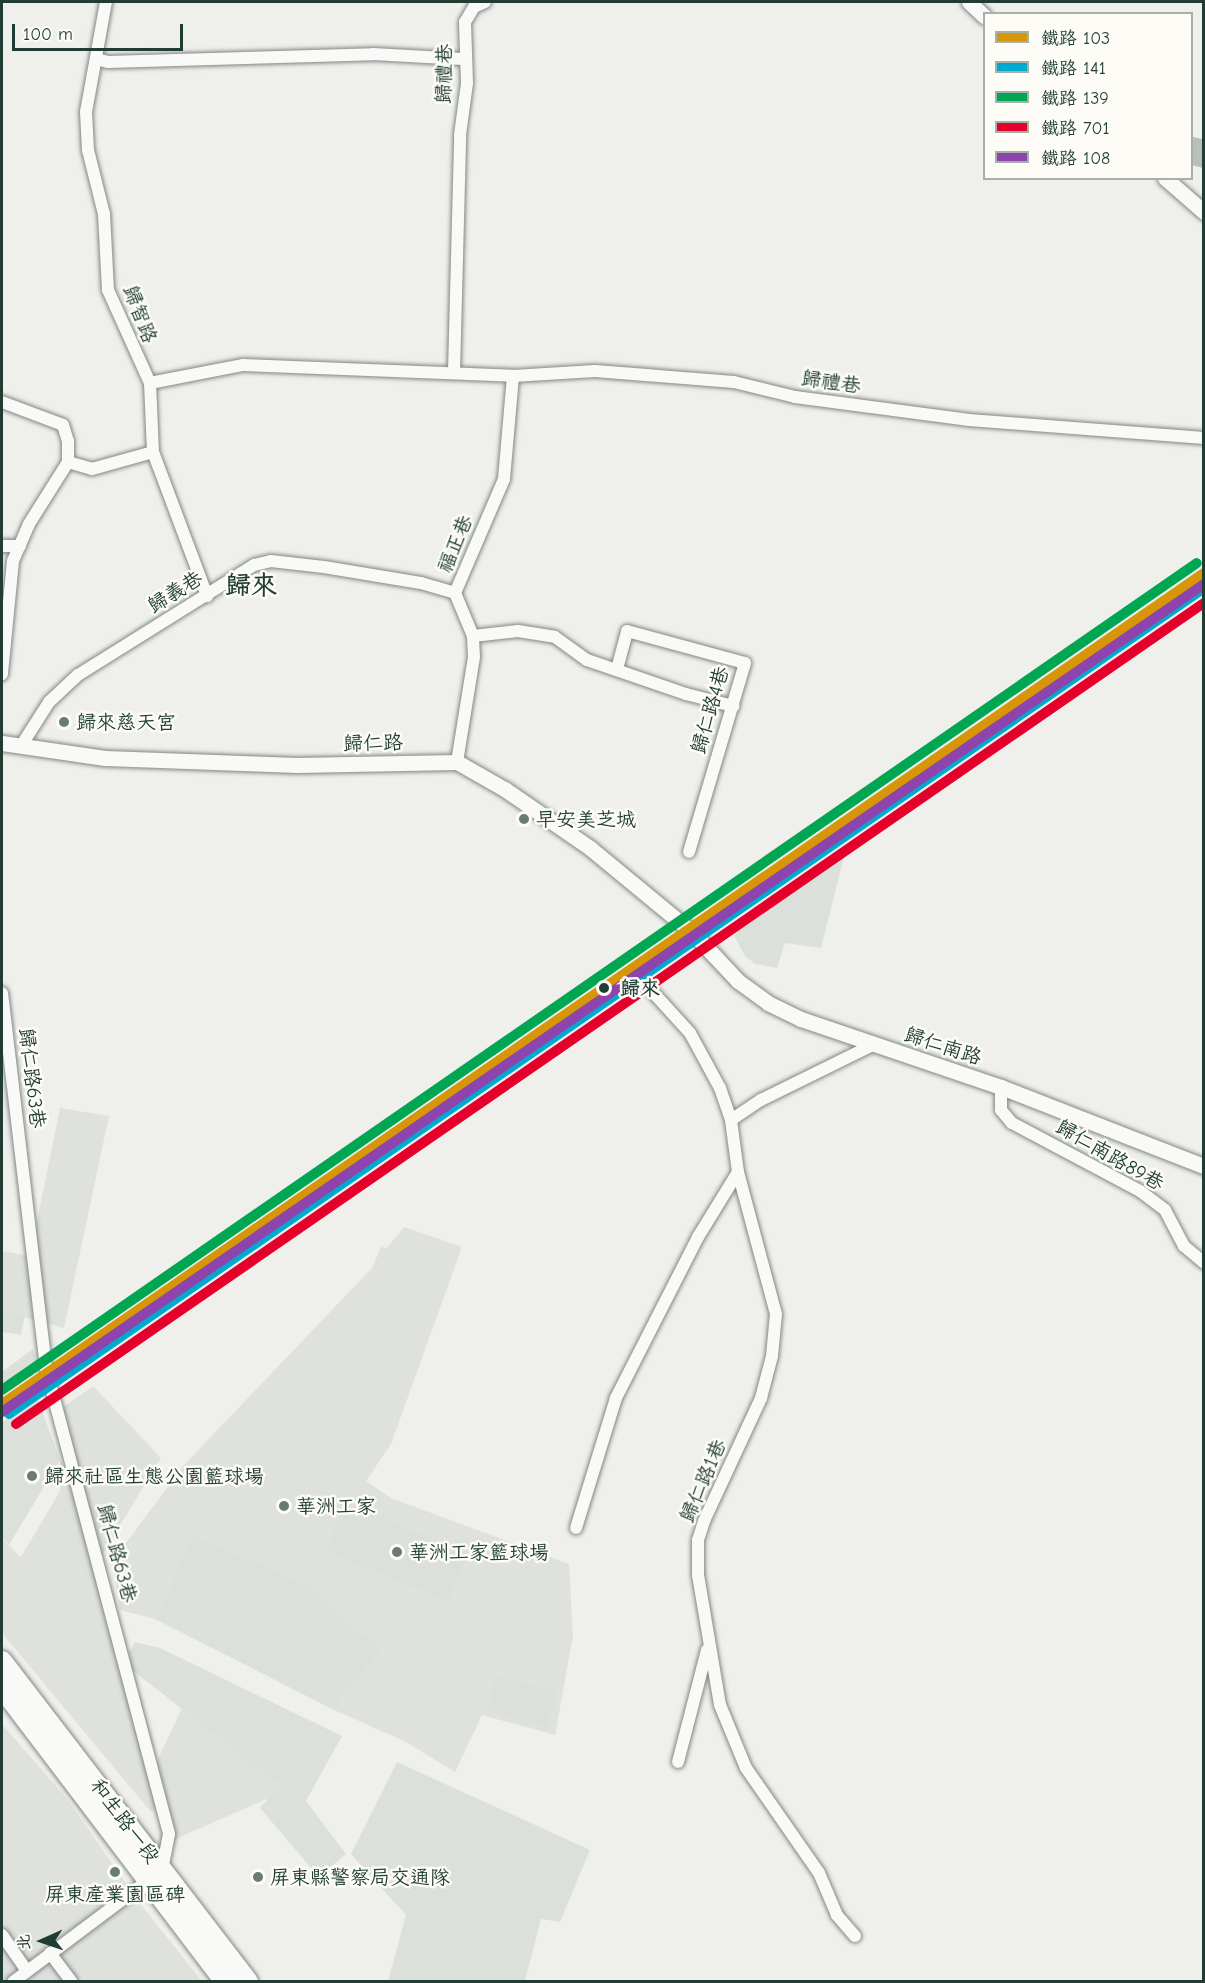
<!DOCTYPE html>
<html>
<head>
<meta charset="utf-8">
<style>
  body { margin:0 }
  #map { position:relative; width:1205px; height:1983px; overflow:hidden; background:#eff0ec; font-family:"Comic Neue","LXGW WenKai TC",sans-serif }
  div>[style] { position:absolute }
  .built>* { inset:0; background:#dee1dc }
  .green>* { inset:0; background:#dce0db }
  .water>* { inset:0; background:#b7c0ba }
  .roads { filter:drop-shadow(0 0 2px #828885) drop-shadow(0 0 2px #828885) }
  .minor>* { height:12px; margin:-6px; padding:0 6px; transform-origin:6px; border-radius:6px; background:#f9f9f7 }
  .tertiary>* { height:15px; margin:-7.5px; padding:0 7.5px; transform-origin:7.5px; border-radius:7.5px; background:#f9f9f7 }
  .primary>* { height:20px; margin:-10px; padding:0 10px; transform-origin:10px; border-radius:10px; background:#f9f9f7 }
  .rail-1>* { height:10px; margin:-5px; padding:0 5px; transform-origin:5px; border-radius:5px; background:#d79608 }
  .rail-2>* { height:10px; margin:-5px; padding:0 5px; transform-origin:5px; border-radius:5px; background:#00a9ce }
  .rail-3>* { height:10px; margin:-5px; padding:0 5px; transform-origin:5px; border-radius:5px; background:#00a651 }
  .rail-4>* { height:10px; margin:-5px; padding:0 5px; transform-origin:5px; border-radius:5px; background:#e4002b }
  .rail-5>* { height:10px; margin:-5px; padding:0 5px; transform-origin:5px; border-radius:5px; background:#8e44ad }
  .dots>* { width:16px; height:16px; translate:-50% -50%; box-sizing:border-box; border:3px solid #fdfcf7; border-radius:50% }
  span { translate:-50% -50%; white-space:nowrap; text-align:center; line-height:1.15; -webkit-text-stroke:5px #fdfcf7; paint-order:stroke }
  .street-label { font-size:20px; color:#1f3d34 }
  .poi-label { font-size:20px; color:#1f3d34 }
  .left { translate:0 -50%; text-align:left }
  .stop-label { font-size:20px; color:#1f3d34; font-weight:700 }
  .district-label { font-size:26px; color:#1f3d34; font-weight:700 }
  .frame { position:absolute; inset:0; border:3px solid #1f3d34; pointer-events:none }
  .legend { position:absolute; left:983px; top:12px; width:210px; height:168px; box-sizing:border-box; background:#fdfcf7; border:2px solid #a4b0a9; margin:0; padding:8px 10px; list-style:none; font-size:18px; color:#1f3d34 }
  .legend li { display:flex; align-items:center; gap:12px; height:30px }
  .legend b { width:30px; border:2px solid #a4b0a9 }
  .north { position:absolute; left:12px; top:1911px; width:60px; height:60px; -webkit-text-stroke:4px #fdfcf7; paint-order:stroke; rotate:267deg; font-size:16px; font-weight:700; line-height:24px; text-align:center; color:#1f3d34 }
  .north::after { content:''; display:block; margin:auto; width:21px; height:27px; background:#1f3d34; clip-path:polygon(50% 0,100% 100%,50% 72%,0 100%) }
  .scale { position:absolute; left:12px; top:24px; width:171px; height:27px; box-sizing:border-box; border:3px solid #1f3d34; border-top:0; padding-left:8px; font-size:18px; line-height:21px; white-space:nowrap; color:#1f3d34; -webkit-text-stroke:4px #fdfcf7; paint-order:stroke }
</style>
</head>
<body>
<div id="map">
  <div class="built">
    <i style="clip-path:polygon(60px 1108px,109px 1116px,64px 1328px,2px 1311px,2px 1251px,30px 1256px)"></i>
    <i style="clip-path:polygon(404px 1227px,462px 1247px,391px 1444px,366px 1481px,391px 1498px,569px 1564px,573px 1636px,555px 1735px,482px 1715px,455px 1772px,406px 1742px,332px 1709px,381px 1652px,192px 1536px,155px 1619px,120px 1610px,112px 1562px,184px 1465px,372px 1268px,381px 1247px,387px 1248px)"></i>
    <i style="clip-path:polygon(93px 1386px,161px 1458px,102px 1555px,62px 1408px)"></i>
    <i style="clip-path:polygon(60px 1460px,71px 1474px,159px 1806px,151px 1812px,2px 1633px,2px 1539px,21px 1557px,60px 1491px)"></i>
    <i style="clip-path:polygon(183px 1706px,281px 1786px,269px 1798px,173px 1840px,153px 1770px)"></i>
    <i style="clip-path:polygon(2px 1724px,68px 1800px,138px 1901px,202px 1981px,2px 1981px)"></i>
  </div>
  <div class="green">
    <i style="clip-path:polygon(847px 845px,821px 948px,785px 943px,777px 968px,755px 964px,745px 956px,734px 936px,754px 907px)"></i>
    <i style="clip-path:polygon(2px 1311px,25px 1315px,21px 1335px,2px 1332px)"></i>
    <i style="clip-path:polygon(33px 1349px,39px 1368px,2px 1394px,2px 1372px)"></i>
    <i style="clip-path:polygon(38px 1400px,60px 1460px,9px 1545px,2px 1538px,2px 1422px)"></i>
    <i style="clip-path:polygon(346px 1503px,467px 1553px,448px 1601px,326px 1551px)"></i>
    <i style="clip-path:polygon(192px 1536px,304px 1584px,381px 1652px,332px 1709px,155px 1619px)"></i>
    <i style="clip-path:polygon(135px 1642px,160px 1648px,342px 1736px,306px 1801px,346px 1854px,319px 1877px,260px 1808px,280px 1785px,132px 1670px,129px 1652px)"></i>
    <i style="clip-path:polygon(496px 1677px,556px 1691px,547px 1727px,487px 1712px)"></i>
    <i style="clip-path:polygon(397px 1762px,590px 1850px,560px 1922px,541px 1919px,525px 1981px,388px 1981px,406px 1915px,351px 1854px)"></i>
  </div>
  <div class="water">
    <i style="clip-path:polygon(1192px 137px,1203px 139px,1203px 168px,1192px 165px)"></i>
  </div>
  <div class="roads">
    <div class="minor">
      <i style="left:106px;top:2px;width:112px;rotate:100.3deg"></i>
      <i style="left:86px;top:112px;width:38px;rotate:87deg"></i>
      <i style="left:88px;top:150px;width:66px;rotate:76deg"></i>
      <i style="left:104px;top:214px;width:76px;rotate:87deg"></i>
      <i style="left:108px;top:290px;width:102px;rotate:65.7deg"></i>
      <i style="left:150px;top:383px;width:69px;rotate:87.5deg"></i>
      <i style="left:153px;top:452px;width:154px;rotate:69.4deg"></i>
      <i style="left:96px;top:59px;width:12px;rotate:14deg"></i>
      <i style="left:108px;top:62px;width:265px;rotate:-1.7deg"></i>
      <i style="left:373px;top:54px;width:90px;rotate:3.2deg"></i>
      <i style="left:454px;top:372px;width:237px;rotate:-88.5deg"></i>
      <i style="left:460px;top:135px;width:52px;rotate:-82.3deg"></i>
      <i style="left:467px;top:83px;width:61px;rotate:-91.9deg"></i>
      <i style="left:465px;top:22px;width:17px;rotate:-59deg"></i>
      <i style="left:474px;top:7px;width:12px;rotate:-24deg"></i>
      <i style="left:150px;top:383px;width:95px;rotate:-11deg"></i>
      <i style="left:243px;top:365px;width:270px;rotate:2.3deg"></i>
      <i style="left:513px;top:376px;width:82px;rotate:-3.5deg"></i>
      <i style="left:595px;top:371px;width:139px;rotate:4.5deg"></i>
      <i style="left:734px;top:382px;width:63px;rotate:13.8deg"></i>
      <i style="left:795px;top:397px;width:176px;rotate:7.5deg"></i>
      <i style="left:969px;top:420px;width:236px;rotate:4.4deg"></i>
      <i style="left:2px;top:402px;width:65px;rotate:20.7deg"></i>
      <i style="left:63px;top:425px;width:17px;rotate:73deg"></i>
      <i style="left:68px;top:441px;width:21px;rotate:90deg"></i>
      <i style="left:68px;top:462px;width:73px;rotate:122.2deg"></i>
      <i style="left:29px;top:524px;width:40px;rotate:113.4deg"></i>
      <i style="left:13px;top:561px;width:114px;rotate:95.6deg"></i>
      <i style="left:68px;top:462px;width:25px;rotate:16deg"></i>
      <i style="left:92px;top:469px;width:63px;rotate:-15.6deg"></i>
      <i style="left:2px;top:546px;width:18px"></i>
      <i style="left:473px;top:636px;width:45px;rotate:-6.3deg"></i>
      <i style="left:518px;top:631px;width:37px;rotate:9deg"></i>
      <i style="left:555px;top:637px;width:39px;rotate:36deg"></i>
      <i style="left:587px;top:660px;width:105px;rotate:19deg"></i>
      <i style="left:686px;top:694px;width:49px;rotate:14.3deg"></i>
      <i style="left:617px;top:669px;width:39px;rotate:-75deg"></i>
      <i style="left:627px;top:631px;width:122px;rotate:15.2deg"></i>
      <i style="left:745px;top:663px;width:197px;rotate:106.5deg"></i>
      <i style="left:23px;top:743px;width:49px;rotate:-57.6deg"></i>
      <i style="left:49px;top:702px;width:40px;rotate:-43deg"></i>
      <i style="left:78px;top:675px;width:208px;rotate:-32deg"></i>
      <i style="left:254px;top:565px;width:17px;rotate:-13deg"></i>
      <i style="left:271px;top:561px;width:53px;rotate:6.5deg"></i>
      <i style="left:324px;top:567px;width:98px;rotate:9.4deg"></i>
      <i style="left:421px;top:583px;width:35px;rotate:16deg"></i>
      <i style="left:457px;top:762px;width:106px;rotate:-80.8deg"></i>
      <i style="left:474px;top:657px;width:21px;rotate:-93deg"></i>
      <i style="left:473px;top:636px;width:47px;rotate:-112.7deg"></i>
      <i style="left:455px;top:593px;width:124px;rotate:-66.7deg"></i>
      <i style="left:504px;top:479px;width:103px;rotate:-85deg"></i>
      <i style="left:640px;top:978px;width:74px;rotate:47.7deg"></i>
      <i style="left:690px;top:1033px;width:63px;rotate:61.4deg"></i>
      <i style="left:720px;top:1088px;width:34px;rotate:71deg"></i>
      <i style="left:2px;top:993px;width:378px;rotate:83.3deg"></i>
      <i style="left:46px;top:1368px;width:482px;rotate:75.2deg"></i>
      <i style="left:169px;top:1834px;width:37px;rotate:101deg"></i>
      <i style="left:162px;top:1870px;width:186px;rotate:143.1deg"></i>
      <i style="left:1001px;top:1087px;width:23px;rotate:90deg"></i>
      <i style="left:1001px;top:1110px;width:17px;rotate:50deg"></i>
      <i style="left:1012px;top:1123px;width:145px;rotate:28deg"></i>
      <i style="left:1140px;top:1191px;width:31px;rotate:37deg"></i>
      <i style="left:1165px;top:1210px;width:41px;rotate:62.2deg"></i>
      <i style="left:1184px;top:1246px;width:26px;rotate:40deg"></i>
      <i style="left:576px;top:1528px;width:136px;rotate:-72.9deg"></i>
      <i style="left:616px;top:1398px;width:181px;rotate:-63deg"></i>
      <i style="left:698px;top:1237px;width:76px;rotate:-58.4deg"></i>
      <i style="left:678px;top:1762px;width:116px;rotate:-75.5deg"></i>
      <i style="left:2px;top:1935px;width:44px;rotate:55.2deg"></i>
      <i style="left:855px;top:1936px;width:28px;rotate:-131deg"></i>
      <i style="left:837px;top:1915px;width:46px;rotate:-113.2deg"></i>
      <i style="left:819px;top:1873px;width:128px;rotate:-124.8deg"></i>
      <i style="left:746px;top:1768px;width:68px;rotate:-112.4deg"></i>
      <i style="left:720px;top:1705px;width:132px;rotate:-99.6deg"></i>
      <i style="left:698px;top:1575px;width:35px;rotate:-90deg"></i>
      <i style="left:698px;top:1540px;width:20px;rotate:-72deg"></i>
      <i style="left:704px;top:1521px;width:136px;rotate:-65.1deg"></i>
      <i style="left:761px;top:1398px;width:43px;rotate:-75.3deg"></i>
      <i style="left:772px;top:1356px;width:42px;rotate:-84.6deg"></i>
      <i style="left:776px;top:1314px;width:147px;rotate:-105deg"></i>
      <i style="left:738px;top:1172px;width:52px;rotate:-97.7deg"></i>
      <i style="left:731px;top:1120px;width:36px;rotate:-34deg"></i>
      <i style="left:761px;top:1100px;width:125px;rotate:-26.2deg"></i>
      <i style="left:50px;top:1953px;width:36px;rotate:53deg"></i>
    </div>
    <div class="tertiary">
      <i style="left:969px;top:2px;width:21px;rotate:43deg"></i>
      <i style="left:1165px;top:178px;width:52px;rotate:41.1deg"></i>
      <i style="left:2px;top:743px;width:104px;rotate:8.3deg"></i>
      <i style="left:105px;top:758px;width:192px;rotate:2.1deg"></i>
      <i style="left:297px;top:765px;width:160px;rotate:-1.1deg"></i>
      <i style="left:457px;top:762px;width:56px;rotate:29.7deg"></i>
      <i style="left:506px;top:790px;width:102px;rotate:34.6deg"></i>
      <i style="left:590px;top:848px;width:132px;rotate:39.5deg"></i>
      <i style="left:692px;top:932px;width:67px;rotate:46.8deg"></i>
      <i style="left:738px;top:981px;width:37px;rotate:36deg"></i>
      <i style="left:768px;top:1003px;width:37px;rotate:26deg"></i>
      <i style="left:801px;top:1019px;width:211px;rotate:18.8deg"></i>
      <i style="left:1001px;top:1087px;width:218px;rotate:21.3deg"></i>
    </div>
    <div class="primary">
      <i style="left:2px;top:1661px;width:404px;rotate:52.5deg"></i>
      <i style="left:2px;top:1688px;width:369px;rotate:52.8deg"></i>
    </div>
  </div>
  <div class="rail-1">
    <i style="left:2px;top:1404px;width:1461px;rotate:-34.66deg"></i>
  </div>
  <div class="rail-2">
    <i style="left:9px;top:1414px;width:1453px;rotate:-34.65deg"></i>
  </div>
  <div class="rail-3">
    <i style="left:2px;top:1390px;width:1453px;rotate:-34.69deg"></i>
  </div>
  <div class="rail-4">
    <i style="left:16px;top:1424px;width:1444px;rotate:-34.65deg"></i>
  </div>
  <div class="rail-5">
    <i style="left:2px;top:1412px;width:1460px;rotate:-34.56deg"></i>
  </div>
  <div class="dots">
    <i style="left:64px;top:722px;background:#687c74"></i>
    <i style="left:524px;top:819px;background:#687c74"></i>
    <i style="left:604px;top:988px;background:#1f3d34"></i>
    <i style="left:32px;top:1476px;background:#687c74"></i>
    <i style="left:284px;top:1506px;background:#687c74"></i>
    <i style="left:397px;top:1552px;background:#687c74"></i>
    <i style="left:115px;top:1872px;background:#687c74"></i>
    <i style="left:258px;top:1877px;background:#687c74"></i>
  </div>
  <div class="street-label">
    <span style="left:444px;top:74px;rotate:-89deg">歸禮巷</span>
    <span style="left:140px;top:314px;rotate:69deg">歸智路</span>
    <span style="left:831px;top:382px;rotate:8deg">歸禮巷</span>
    <span style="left:455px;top:544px;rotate:-67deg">福正巷</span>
    <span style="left:175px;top:592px;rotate:-32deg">歸義巷</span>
    <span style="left:710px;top:710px;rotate:-74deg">歸仁路4巷</span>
    <span style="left:373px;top:743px;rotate:-2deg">歸仁路</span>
    <span style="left:943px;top:1046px;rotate:18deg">歸仁南路</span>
    <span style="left:32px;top:1078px;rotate:83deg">歸仁路63巷</span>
    <span style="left:1110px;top:1155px;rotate:30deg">歸仁南路89巷</span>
    <span style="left:703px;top:1481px;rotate:-67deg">歸仁路1巷</span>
    <span style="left:117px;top:1553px;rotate:75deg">歸仁路63巷</span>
    <span style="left:125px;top:1821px;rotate:53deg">和生路一段</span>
  </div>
  <div class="poi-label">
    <span class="left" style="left:76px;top:722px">歸來慈天宮</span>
    <span class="left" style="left:536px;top:819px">早安美芝城</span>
    <span class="left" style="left:44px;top:1476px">歸來社區生態公園籃球場</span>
    <span class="left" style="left:296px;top:1506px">華洲工家</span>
    <span class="left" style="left:409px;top:1552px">華洲工家籃球場</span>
    <span class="left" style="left:270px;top:1877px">屏東縣警察局交通隊</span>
    <span style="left:115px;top:1894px">屏東產業園區碑</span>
  </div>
  <div class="stop-label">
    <span class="left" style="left:620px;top:988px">歸來</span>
  </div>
  <div class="district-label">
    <span style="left:251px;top:587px">歸來</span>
  </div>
  <div class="frame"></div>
  <ul class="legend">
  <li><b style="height:8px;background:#d79608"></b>鐵路 103</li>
  <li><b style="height:8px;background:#00a9ce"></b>鐵路 141</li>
  <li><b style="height:8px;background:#00a651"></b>鐵路 139</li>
  <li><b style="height:8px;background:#e4002b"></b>鐵路 701</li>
  <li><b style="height:8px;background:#8e44ad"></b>鐵路 108</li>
  </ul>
  <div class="north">北</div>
  <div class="scale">100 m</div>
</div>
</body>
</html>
